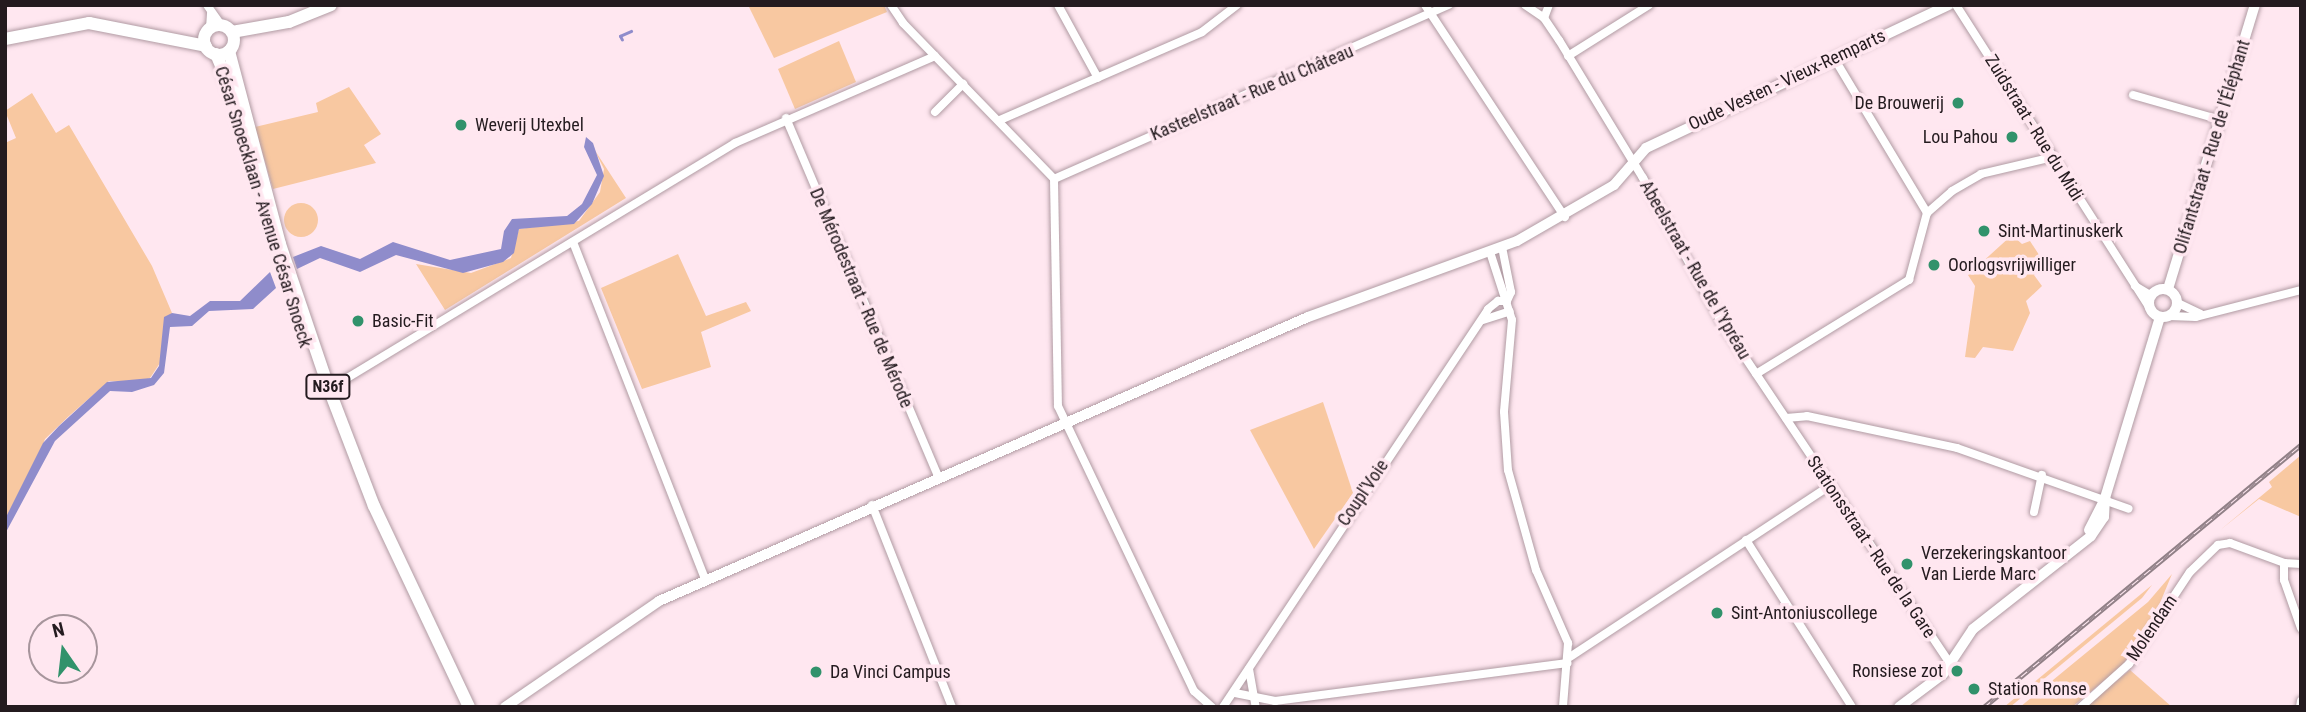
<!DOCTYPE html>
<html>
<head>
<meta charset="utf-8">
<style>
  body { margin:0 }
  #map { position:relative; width:2306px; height:712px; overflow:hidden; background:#ffe7f0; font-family:"Roboto Condensed",sans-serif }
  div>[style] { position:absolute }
  .green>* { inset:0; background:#f8c8a1 }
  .round { border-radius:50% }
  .water>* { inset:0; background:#8f8ccb }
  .stream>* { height:2.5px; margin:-1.25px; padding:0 1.25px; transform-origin:1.25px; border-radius:1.25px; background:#8f8ccb }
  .roads { filter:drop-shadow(0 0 2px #b19ba3) drop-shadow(0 0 2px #b19ba3) }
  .minor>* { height:8px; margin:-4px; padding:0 4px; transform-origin:4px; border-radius:4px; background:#fff }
  .tertiary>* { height:10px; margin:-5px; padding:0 5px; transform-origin:5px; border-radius:5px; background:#fff }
  .tertiary>.ring { margin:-5px; padding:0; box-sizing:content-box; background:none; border:10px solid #fff; border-radius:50% }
  .primary>* { height:12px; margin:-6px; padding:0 6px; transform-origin:6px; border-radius:6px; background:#fff }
  .primary>.ring { margin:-6px; padding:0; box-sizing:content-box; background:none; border:12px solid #fff; border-radius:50% }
  .rail>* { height:5px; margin-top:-2.5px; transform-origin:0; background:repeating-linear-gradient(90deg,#ffe7f0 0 8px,#918087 0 16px); box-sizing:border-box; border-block:2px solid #918087 }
  .dots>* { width:19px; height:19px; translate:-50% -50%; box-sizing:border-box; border:4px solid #ffe7f0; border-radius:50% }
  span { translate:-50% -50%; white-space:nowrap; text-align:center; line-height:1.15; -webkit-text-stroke:7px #ffe7f0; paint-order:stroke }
  .shield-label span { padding:2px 5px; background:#ffe7f0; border:2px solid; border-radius:5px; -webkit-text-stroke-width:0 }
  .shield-label { font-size:16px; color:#241b1f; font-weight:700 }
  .street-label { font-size:18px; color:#241b1f }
  .poi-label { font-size:18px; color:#241b1f }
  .right { translate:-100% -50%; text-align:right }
  .left { translate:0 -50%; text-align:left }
  .frame { position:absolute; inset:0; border:7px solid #241b1f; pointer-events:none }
  .north { position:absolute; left:28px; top:614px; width:70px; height:70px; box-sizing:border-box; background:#ffe7f0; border:2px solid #a7959c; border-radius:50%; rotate:346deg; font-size:19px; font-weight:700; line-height:28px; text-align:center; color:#241b1f }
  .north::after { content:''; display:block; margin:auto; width:24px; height:32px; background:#31926b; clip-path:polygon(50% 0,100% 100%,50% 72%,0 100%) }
</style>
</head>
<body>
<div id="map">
  <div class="green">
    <i style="clip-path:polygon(748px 5px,884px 5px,887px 12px,774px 58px)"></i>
    <i style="clip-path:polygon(839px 41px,856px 82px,795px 109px,778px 69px)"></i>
    <i style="clip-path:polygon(349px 87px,381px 134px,364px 145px,376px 163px,273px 189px,255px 127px,318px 112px,316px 103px)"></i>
    <i style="clip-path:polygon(32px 93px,56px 133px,69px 125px,152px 266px,172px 313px,164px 357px,150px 378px,139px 383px,109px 381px,69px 416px,45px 439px,32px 475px,5px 519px,5px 143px,16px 138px,5px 111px)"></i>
    <i style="clip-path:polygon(594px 149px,626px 198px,445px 310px,416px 264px,471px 273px,511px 258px,519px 229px,579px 221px,600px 192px,604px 169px)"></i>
    <i class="round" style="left:284px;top:203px;width:34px;height:34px"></i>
    <i style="clip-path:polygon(2012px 235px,2022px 244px,2030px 241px,2045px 264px,2034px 275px,2042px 286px,2026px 301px,2030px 313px,2013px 351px,1983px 347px,1975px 358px,1965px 357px,1975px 286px,1968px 275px)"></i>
    <i style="clip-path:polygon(678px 254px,706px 316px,746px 302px,751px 311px,701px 332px,711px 367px,642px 389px,601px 288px)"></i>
    <i style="clip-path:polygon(1323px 402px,1353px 493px,1314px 549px,1250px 430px)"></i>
    <i style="clip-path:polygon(2301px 455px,2301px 517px,2259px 499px,2219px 531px,2272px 487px,2269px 482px)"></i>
    <i style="clip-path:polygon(2172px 574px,2155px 615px,2122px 666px,2072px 707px,2020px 707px,2148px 602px)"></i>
    <i style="clip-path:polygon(2152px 585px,2142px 598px,2010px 707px,2004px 707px)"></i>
    <i style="clip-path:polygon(2130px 670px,2172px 707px,2084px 707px)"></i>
  </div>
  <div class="water">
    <i style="clip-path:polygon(586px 137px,593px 143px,604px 176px,592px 204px,574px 224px,519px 229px,514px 253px,503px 262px,463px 273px,396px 255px,360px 272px,320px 258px,297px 269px,293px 257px,321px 246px,360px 259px,393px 242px,450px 260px,501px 249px,504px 231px,512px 219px,567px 216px,582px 204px,597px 175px,584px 147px)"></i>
    <i style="clip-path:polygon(270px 272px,276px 288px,253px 309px,209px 311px,192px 326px,170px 327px,164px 373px,154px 385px,132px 392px,110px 391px,55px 441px,5px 534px,5px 519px,43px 443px,59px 426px,107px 382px,151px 378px,159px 366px,164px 317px,172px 313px,190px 316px,210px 301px,240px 301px)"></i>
  </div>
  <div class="stream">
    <i style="left:622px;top:40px;width:4px;rotate:-117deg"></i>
    <i style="left:620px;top:36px;width:12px;rotate:-24deg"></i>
  </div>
  <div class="roads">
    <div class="minor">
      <i style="left:207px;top:5px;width:24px;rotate:55deg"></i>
      <i style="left:891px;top:5px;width:22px;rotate:56deg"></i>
      <i style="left:903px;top:23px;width:217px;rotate:45.9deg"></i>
      <i style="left:1054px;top:179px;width:227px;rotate:89deg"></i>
      <i style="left:1058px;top:406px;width:316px;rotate:64.5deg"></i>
      <i style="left:1194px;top:691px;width:24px;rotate:42deg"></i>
      <i style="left:1058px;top:5px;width:83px;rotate:61.3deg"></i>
      <i style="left:1425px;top:5px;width:254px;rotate:56.6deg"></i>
      <i style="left:1525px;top:5px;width:23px;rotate:34deg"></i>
      <i style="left:1544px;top:18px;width:27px;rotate:56deg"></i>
      <i style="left:1559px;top:40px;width:162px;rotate:58.7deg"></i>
      <i style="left:1643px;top:178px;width:162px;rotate:61.5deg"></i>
      <i style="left:1720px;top:320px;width:414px;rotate:56.2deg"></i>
      <i style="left:1956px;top:5px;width:360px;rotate:57.4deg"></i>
      <i style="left:1544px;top:18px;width:14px;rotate:-69deg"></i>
      <i style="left:210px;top:28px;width:16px;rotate:-86deg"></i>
      <i style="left:1568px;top:56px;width:96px;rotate:-32.2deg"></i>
      <i style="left:1834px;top:58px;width:181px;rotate:59deg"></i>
      <i style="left:2133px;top:95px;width:91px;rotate:15.9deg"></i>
      <i style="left:935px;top:112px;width:40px;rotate:-45deg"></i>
      <i style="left:786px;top:118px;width:389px;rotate:67deg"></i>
      <i style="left:1000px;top:120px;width:220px;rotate:-23.5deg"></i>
      <i style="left:1202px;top:32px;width:44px;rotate:-37.6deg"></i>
      <i style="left:1054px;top:179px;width:432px;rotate:-23.8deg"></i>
      <i style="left:573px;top:242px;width:362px;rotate:68.6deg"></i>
      <i style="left:1502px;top:247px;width:46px;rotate:78.7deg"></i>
      <i style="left:1511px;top:292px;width:10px;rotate:114deg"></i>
      <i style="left:1490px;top:252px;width:71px;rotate:72.1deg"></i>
      <i style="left:1512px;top:320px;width:92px;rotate:95deg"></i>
      <i style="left:1504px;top:412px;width:58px;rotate:86.1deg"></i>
      <i style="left:1508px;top:470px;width:104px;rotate:74.4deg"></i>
      <i style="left:1536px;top:570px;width:80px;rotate:66.3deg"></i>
      <i style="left:1568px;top:643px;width:64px;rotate:94.5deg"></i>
      <i style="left:2135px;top:286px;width:17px;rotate:31deg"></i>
      <i style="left:2178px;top:303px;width:25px;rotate:26deg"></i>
      <i style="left:2169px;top:316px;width:27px;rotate:2deg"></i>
      <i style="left:2196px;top:317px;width:108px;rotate:-14.4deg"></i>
      <i style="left:1483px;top:320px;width:28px;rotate:-18deg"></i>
      <i style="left:1756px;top:374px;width:180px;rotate:-31.6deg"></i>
      <i style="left:1909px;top:280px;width:69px;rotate:-75deg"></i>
      <i style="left:1927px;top:213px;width:33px;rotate:-41deg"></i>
      <i style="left:1952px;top:191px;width:34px;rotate:-30deg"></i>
      <i style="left:1981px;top:174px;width:74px;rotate:-13.3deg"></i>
      <i style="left:329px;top:389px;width:475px;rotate:-31.2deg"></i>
      <i style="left:735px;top:143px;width:218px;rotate:-23.5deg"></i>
      <i style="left:1786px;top:418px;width:21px;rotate:-5deg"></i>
      <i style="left:1807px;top:416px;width:153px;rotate:12deg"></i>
      <i style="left:1957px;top:448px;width:182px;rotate:19.5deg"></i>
      <i style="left:872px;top:505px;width:217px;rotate:68.4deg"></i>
      <i style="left:2034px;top:512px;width:38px;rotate:-78deg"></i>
      <i style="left:1746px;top:540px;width:198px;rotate:57.6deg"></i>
      <i style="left:2284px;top:563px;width:17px;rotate:90deg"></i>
      <i style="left:2284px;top:580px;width:51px;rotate:70.5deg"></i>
      <i style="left:1570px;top:657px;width:310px;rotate:-33.4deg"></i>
      <i style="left:1249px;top:669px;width:39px;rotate:80deg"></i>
      <i style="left:1235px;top:693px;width:41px;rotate:11.3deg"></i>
      <i style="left:1275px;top:701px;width:295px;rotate:-7.4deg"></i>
      <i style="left:1223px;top:707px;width:478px;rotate:-56.3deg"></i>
      <i style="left:1488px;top:309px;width:13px;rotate:-39deg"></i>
      <i style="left:1498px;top:301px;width:9px"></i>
      <i style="left:2081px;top:707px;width:64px;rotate:-41.9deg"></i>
      <i style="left:2129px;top:664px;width:110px;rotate:-56.5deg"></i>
      <i style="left:2190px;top:572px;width:39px;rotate:-44deg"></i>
      <i style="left:2218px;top:545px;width:12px;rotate:-9deg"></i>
      <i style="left:2230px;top:543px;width:58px;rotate:20.3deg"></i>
      <i style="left:2284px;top:563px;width:17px;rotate:3deg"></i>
      <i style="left:2300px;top:707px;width:6px;rotate:-81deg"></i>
    </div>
    <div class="tertiary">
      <i class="ring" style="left:2149px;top:289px;width:18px;height:18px"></i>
      <i style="left:2168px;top:289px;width:297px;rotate:-73deg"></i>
      <i style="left:2089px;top:530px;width:36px;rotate:-63deg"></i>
      <i style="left:2105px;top:498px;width:189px;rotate:-73.1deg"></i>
      <i style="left:505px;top:707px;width:187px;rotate:-34.5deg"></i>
      <i style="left:659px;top:601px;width:708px;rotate:-23.63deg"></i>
      <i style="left:1308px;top:317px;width:222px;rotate:-20deg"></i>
      <i style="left:1517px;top:241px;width:112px;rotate:-30deg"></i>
      <i style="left:1614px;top:185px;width:49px;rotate:-49.1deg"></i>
      <i style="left:1646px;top:148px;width:335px;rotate:-25.3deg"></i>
      <i style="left:1899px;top:707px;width:55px;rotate:-36.9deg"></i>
      <i style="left:1943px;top:674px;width:54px;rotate:-56.3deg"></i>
      <i style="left:1973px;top:629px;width:150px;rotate:-38.2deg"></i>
      <i style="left:2091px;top:536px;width:23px;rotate:-56deg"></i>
      <i style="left:2104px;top:517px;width:19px;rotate:-87deg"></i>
    </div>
    <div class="primary">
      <i class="ring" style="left:204px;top:25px;width:18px;height:18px"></i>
      <i style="left:232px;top:32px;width:58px;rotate:-10deg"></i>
      <i style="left:289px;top:22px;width:45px;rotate:-22deg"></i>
      <i style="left:5px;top:39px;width:86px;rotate:-10.8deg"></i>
      <i style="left:89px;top:23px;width:119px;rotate:11.1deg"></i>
      <i style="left:229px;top:51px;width:200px;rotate:75.2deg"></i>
      <i style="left:280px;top:244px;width:153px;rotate:71.3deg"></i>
      <i style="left:329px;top:389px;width:125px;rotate:69deg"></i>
      <i style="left:374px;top:506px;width:222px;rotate:64.7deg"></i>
      <i style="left:216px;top:54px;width:38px;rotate:67deg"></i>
    </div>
  </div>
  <div class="rail">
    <i style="left:1984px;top:707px;width:411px;rotate:-39.6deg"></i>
  </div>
  <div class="dots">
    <i style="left:1958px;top:103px;background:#31926b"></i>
    <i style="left:461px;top:125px;background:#31926b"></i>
    <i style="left:2012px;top:137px;background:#31926b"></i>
    <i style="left:1984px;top:231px;background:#31926b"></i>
    <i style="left:1934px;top:265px;background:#31926b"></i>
    <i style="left:358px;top:321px;background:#31926b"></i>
    <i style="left:1907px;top:564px;background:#31926b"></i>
    <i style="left:1717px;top:613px;background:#31926b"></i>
    <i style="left:1957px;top:671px;background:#31926b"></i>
    <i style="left:816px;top:672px;background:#31926b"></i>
    <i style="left:1974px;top:689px;background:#31926b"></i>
  </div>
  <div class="shield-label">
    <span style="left:328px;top:387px">N36f</span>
  </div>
  <div class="street-label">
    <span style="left:1787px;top:80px;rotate:-25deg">Oude Vesten - Vieux-Remparts</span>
    <span style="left:1252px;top:93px;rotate:-23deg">Kasteelstraat - Rue du Château</span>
    <span style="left:2034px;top:128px;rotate:58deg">Zuidstraat - Rue du Midi</span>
    <span style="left:2212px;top:147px;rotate:-73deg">Olifantstraat - Rue de l'Éléphant</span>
    <span style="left:263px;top:207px;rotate:73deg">César Snoecklaan - Avenue César Snoeck</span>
    <span style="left:1695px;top:270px;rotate:60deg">Abeelstraat - Rue de l'Ypréau</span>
    <span style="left:861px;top:298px;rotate:67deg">De Mérodestraat - Rue de Mérode</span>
    <span style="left:1363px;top:493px;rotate:-56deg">Coupl'Voie</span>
    <span style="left:1871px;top:547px;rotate:56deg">Stationsstraat - Rue de la Gare</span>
    <span style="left:2152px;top:628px;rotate:-56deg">Molendam</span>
  </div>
  <div class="poi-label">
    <span class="right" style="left:1944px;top:103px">De Brouwerij</span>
    <span class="left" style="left:475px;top:125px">Weverij Utexbel</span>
    <span class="right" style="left:1998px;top:137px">Lou Pahou</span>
    <span class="left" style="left:1998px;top:231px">Sint-Martinuskerk</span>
    <span class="left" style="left:1948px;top:265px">Oorlogsvrijwilliger</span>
    <span class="left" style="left:372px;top:321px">Basic-Fit</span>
    <span class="left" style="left:1921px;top:564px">Verzekeringskantoor<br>Van Lierde Marc</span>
    <span class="left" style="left:1731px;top:613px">Sint-Antoniuscollege</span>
    <span class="right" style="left:1943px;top:671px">Ronsiese zot</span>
    <span class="left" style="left:830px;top:672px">Da Vinci Campus</span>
    <span class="left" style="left:1988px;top:689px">Station Ronse</span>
  </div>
  <div class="frame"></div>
  <div class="north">N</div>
</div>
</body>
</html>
